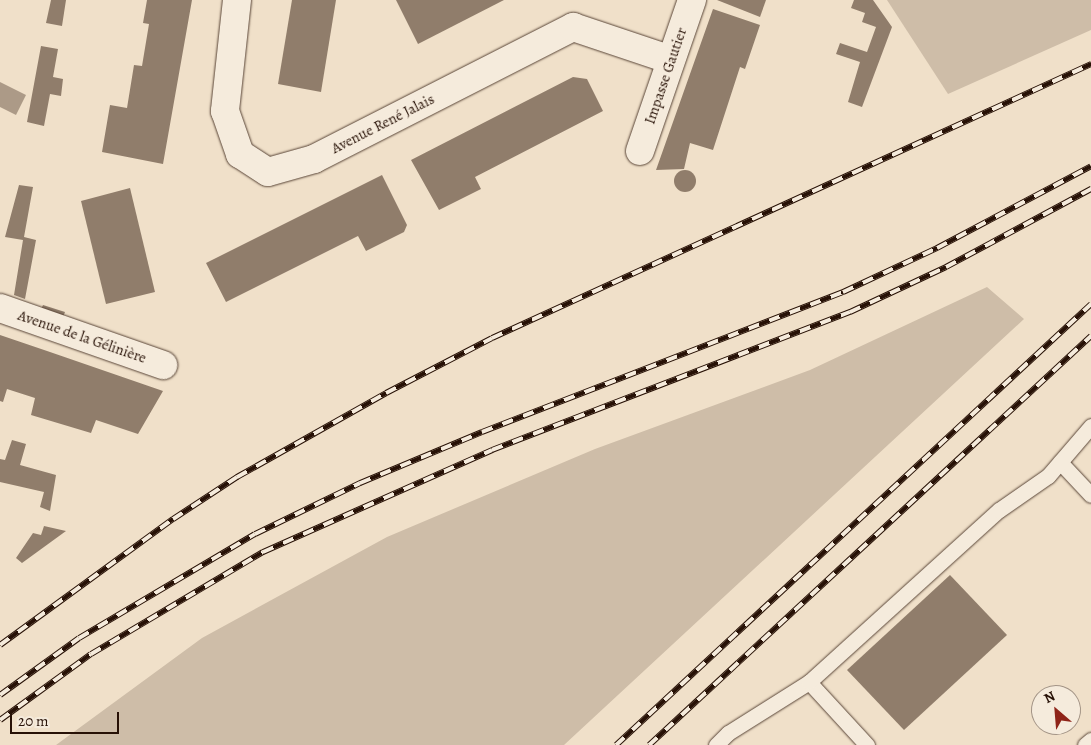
<!DOCTYPE html>
<html>
<head>
<meta charset="utf-8">
<style>
  body { margin:0 }
  #map { position:relative; width:1091px; height:745px; overflow:hidden; background:#f0e0c9; font-family:Alegreya,serif }
  div>[style] { position:absolute }
  .green>* { inset:0; background:#cebda8 }
  .water>* { inset:0; background:#ac9a87 }
  .building>* { inset:0; background:#907d6b }
  .round { border-radius:50% }
  .roads { filter:drop-shadow(0 0 1px #594537) drop-shadow(0 0 1px #594537) }
  .lane>* { height:15px; margin:-7.5px; padding:0 7.5px; transform-origin:7.5px; border-radius:7.5px; background:#f5ebdc }
  .street>* { height:28px; margin:-14px; padding:0 14px; transform-origin:14px; border-radius:14px; background:#f5ebdc }
  .rail>* { height:5.5px; margin-top:-2.75px; transform-origin:0; background:repeating-linear-gradient(90deg,#f5ebdc 0 11px,#271106 0 22px); box-sizing:border-box; border-block:1px solid #271106 }
  span { translate:-50% -50%; white-space:nowrap; text-align:center; line-height:1.15; -webkit-text-stroke:4.5px #f5ebdc; paint-order:stroke }
  .street-label { font-size:15px; color:#271106 }
  .north { position:absolute; left:1031px; top:685px; width:50px; height:50px; box-sizing:border-box; background:#f5ebdc; border:1px solid #a39486; border-radius:50%; rotate:333deg; font-size:14px; font-weight:700; line-height:20px; text-align:center; color:#271106 }
  .north::after { content:''; display:block; margin:auto; width:18px; height:22px; background:#8f2418; clip-path:polygon(50% 0,100% 100%,50% 72%,0 100%) }
  .scale { position:absolute; left:10px; top:712px; width:109px; height:22px; box-sizing:border-box; border:2px solid #271106; border-top:0; padding-left:6px; font-size:15px; line-height:18px; white-space:nowrap; color:#271106; -webkit-text-stroke:4px #f5ebdc; paint-order:stroke }
</style>
</head>
<body>
<div id="map">
  <div class="green">
    <i style="clip-path:polygon(887px 0,1091px 0,1091px 30px,948px 94px)"></i>
    <i style="clip-path:polygon(987px 287px,1024px 319px,564px 745px,56px 745px,202px 638px,387px 537px,595px 449px,810px 370px)"></i>
  </div>
  <div class="water">
    <i style="clip-path:polygon(0 82px,26px 95px,16px 115px,0 107px)"></i>
  </div>
  <div class="building">
    <i style="clip-path:polygon(51px 0,66px 0,62px 26px,46px 23px)"></i>
    <i style="clip-path:polygon(147px 0,192px 0,163px 164px,102px 152px,110px 105px,127px 108px,134px 65px,142px 66px,149px 24px,143px 23px)"></i>
    <i style="clip-path:polygon(292px 0,336px 0,321px 92px,278px 84px)"></i>
    <i style="clip-path:polygon(396px 0,504px 0,418px 44px)"></i>
    <i style="clip-path:polygon(717px 0,766px 0,760px 17px)"></i>
    <i style="clip-path:polygon(854px 0,873px 0,892px 27px,862px 107px,848px 102px,860px 62px,836px 54px,840px 43px,867px 52px,876px 27px,862px 22px,865px 13px,851px 8px)"></i>
    <i style="clip-path:polygon(713px 9px,760px 25px,745px 69px,740px 67px,713px 150px,690px 143px,684px 169px,656px 170px)"></i>
    <i style="clip-path:polygon(41px 46px,58px 49px,53px 77px,63px 79px,61px 96px,50px 94px,44px 126px,27px 122px)"></i>
    <i style="clip-path:polygon(573px 77px,587px 79px,603px 111px,475px 177px,481px 189px,439px 210px,411px 160px)"></i>
    <i class="round" style="left:674px;top:170px;width:22px;height:22px"></i>
    <i style="clip-path:polygon(382px 175px,407px 225px,404px 232px,366px 251px,358px 236px,226px 302px,206px 263px)"></i>
    <i style="clip-path:polygon(19px 185px,33px 187px,24px 237px,36px 240px,25px 299px,14px 295px,23px 240px,5px 237px)"></i>
    <i style="clip-path:polygon(130px 188px,155px 292px,106px 304px,81px 201px)"></i>
    <i style="clip-path:polygon(43px 305px,65px 312px,61px 323px,38px 316px)"></i>
    <i style="clip-path:polygon(0 335px,50px 352px,163px 391px,138px 434px,96px 420px,91px 433px,31px 415px,35px 398px,7px 389px,3px 402px,0 401px)"></i>
    <i style="clip-path:polygon(12px 440px,26px 444px,20px 465px,56px 475px,50px 511px,40px 507px,44px 492px,0 482px,0 459px,5px 460px)"></i>
    <i style="clip-path:polygon(44px 526px,66px 531px,22px 563px,16px 558px,33px 533px,41px 535px)"></i>
    <i style="clip-path:polygon(950px 575px,1007px 635px,904px 730px,847px 670px)"></i>
  </div>
  <div class="roads">
    <div class="lane">
      <i style="left:1060px;top:462px;width:45px;rotate:46.8deg"></i>
      <i style="left:809px;top:682px;width:86px;rotate:47.4deg"></i>
      <i style="left:716px;top:745px;width:17px;rotate:-45deg"></i>
      <i style="left:728px;top:733px;width:96px;rotate:-32.2deg"></i>
      <i style="left:809px;top:682px;width:256px;rotate:-42.2deg"></i>
      <i style="left:999px;top:510px;width:60px;rotate:-34.8deg"></i>
      <i style="left:1048px;top:476px;width:66px;rotate:-49.3deg"></i>
      <i style="left:1085px;top:745px;width:8px;rotate:-40deg"></i>
    </div>
    <div class="street">
      <i style="left:237px;top:0;width:112px;rotate:96.2deg"></i>
      <i style="left:225px;top:111px;width:46px;rotate:70.8deg"></i>
      <i style="left:240px;top:154px;width:33px;rotate:33deg"></i>
      <i style="left:268px;top:172px;width:48px;rotate:-15.8deg"></i>
      <i style="left:314px;top:159px;width:291px;rotate:-27deg"></i>
      <i style="left:573px;top:27px;width:103px;rotate:18.6deg"></i>
      <i style="left:640px;top:151px;width:160px;rotate:-71deg"></i>
      <i style="left:0;top:308px;width:173px;rotate:19.3deg"></i>
    </div>
  </div>
  <div class="rail">
    <i style="left:0;top:645px;width:214px;rotate:-36.1deg"></i>
    <i style="left:173px;top:519px;width:77px;rotate:-33.3deg"></i>
    <i style="left:237px;top:477px;width:171px;rotate:-29.4deg"></i>
    <i style="left:386px;top:393px;width:119px;rotate:-27.4deg"></i>
    <i style="left:492px;top:338px;width:659px;rotate:-24.58deg"></i>
    <i style="left:0;top:695px;width:97px;rotate:-35.8deg"></i>
    <i style="left:79px;top:638px;width:204px;rotate:-30.6deg"></i>
    <i style="left:255px;top:534px;width:117px;rotate:-25.9deg"></i>
    <i style="left:360px;top:483px;width:132px;rotate:-22.7deg"></i>
    <i style="left:482px;top:432px;width:387px;rotate:-21.2deg"></i>
    <i style="left:843px;top:292px;width:104px;rotate:-25.1deg"></i>
    <i style="left:937px;top:248px;width:174px;rotate:-28deg"></i>
    <i style="left:0;top:720px;width:112px;rotate:-36deg"></i>
    <i style="left:91px;top:654px;width:200px;rotate:-30.7deg"></i>
    <i style="left:263px;top:552px;width:251px;rotate:-24deg"></i>
    <i style="left:492px;top:450px;width:384px;rotate:-21.1deg"></i>
    <i style="left:850px;top:312px;width:106px;rotate:-25.1deg"></i>
    <i style="left:946px;top:267px;width:165px;rotate:-28.3deg"></i>
    <i style="left:616px;top:745px;width:648px;rotate:-42.87deg"></i>
    <i style="left:649px;top:745px;width:602px;rotate:-42.78deg"></i>
  </div>
  <div class="street-label">
    <span style="left:666px;top:76px;rotate:-71deg">Impasse Gautier</span>
    <span style="left:383px;top:124px;rotate:-27deg">Avenue René Jalais</span>
    <span style="left:82px;top:337px;rotate:19deg">Avenue de la Gélinière</span>
  </div>
  <div class="north">N</div>
  <div class="scale">20 m</div>
</div>
</body>
</html>
